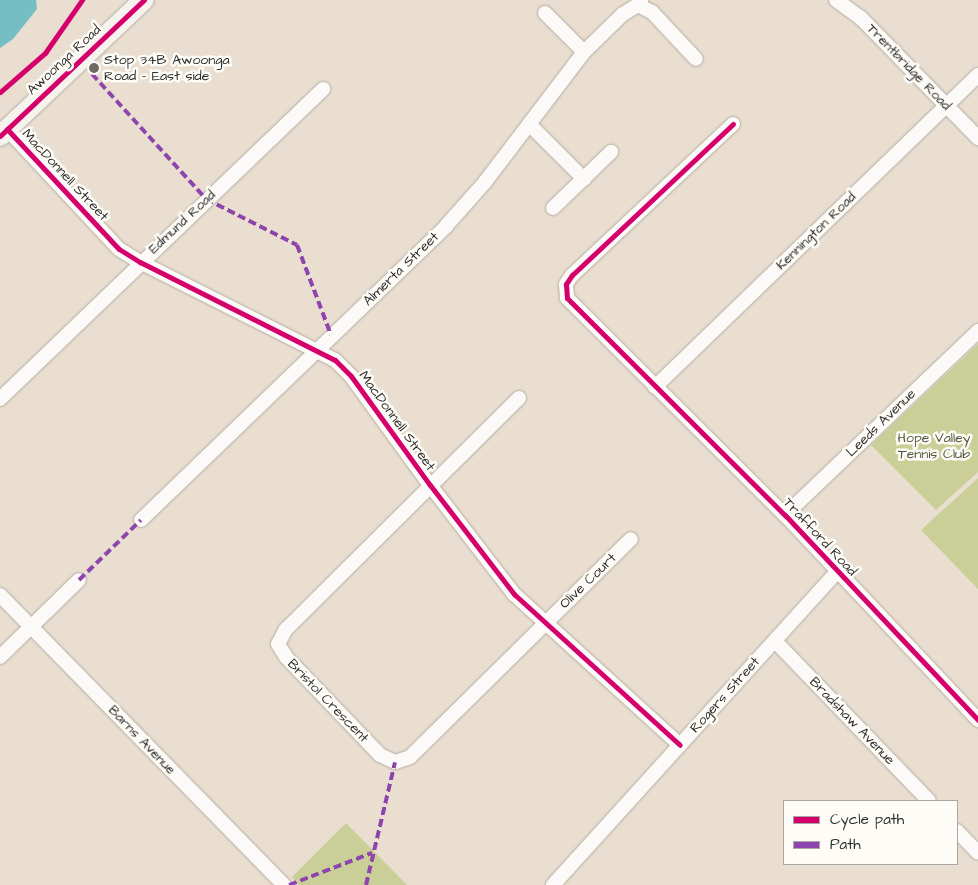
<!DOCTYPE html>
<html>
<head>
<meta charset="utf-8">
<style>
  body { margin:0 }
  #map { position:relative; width:978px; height:885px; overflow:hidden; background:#e9decf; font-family:"Architects Daughter",sans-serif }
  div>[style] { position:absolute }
  .green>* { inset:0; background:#c9cf96 }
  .water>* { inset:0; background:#75bec4 }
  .roads { filter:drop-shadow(0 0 1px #b4ada4) drop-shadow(0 0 1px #b4ada4) }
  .street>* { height:14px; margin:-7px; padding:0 7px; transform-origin:7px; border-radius:7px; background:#fcfaf8 }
  .secondary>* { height:20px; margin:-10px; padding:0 10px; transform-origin:10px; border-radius:10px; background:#f6f2ed }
  .quiet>* { height:4px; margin-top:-2px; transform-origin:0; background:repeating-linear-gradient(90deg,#8e44ad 0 8px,transparent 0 12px) }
  .cycleway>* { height:5px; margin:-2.5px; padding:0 2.5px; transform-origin:2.5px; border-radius:2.5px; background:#d6006c }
  .dots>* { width:14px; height:14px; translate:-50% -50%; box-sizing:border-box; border:2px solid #fdfcf7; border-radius:50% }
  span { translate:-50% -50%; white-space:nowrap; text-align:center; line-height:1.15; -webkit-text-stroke:5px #fdfcf7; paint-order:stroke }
  .street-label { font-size:14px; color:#2b2b2b }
  .poi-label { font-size:14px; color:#2b2b2b }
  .left { translate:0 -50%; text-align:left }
  .park-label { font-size:14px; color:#52583d }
  .legend { position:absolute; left:783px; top:800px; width:175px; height:65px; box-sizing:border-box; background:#fdfcf7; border:1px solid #a9a8a5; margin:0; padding:6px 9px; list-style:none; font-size:15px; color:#2b2b2b }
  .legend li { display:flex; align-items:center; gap:10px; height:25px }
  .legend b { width:25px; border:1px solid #a9a8a5 }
</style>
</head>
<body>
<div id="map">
  <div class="green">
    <i style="clip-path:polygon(978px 344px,978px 472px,936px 510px,871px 445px)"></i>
    <i style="clip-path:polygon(978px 478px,978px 589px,921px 530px)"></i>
    <i style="clip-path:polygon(346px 823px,407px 885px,299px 885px,292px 877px)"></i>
  </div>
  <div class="water">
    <i style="clip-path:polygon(0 0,36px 0,37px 9px,13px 39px,0 48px)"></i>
  </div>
  <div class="roads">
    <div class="street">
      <i style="left:836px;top:0;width:31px;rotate:36deg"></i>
      <i style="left:861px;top:18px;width:168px;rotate:45.7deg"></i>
      <i style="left:638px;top:5px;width:16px;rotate:27deg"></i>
      <i style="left:652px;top:12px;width:64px;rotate:46.9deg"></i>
      <i style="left:545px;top:13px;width:55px;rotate:45deg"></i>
      <i style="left:529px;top:124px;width:78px;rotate:45deg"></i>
      <i style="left:733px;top:124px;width:221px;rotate:136.8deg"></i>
      <i style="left:572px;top:275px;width:11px;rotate:124deg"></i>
      <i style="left:566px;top:284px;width:14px;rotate:86deg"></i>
      <i style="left:567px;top:298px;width:308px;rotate:44.9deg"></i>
      <i style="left:785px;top:515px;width:282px;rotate:46.7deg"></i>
      <i style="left:7px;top:129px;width:164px;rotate:47deg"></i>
      <i style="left:119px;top:249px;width:25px;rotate:32deg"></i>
      <i style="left:140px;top:262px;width:218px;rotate:26.7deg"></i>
      <i style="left:335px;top:360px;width:23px;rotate:45deg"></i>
      <i style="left:351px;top:376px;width:135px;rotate:54.1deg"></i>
      <i style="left:430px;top:485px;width:138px;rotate:52.4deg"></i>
      <i style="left:514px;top:594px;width:224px;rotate:42.3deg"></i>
      <i style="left:553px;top:208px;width:81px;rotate:-44deg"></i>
      <i style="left:655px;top:387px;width:449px;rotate:-44deg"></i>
      <i style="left:519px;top:398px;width:328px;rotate:135.2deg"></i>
      <i style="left:286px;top:629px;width:17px;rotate:118deg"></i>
      <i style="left:278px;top:644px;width:15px;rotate:58deg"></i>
      <i style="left:286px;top:657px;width:136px;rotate:46.2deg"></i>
      <i style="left:380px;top:755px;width:17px;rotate:25deg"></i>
      <i style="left:395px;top:762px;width:16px;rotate:-18deg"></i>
      <i style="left:410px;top:757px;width:310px;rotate:-44.6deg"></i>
      <i style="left:0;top:399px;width:448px;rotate:-43.8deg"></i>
      <i style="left:785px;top:515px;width:267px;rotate:-43.6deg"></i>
      <i style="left:141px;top:520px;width:424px;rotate:-43.9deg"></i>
      <i style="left:446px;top:226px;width:59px;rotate:-48.4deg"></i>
      <i style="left:485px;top:182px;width:163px;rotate:-52.7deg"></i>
      <i style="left:584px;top:52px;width:54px;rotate:-44.3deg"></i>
      <i style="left:623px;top:14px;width:17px;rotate:-31deg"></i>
      <i style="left:638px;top:5px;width:6px;rotate:-59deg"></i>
      <i style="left:0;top:595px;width:406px;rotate:45.6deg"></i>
      <i style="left:775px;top:641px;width:222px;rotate:46.1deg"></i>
      <i style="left:0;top:657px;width:110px;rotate:-44.3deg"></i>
      <i style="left:957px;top:831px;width:30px;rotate:46deg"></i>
      <i style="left:553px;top:885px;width:423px;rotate:-47.8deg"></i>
    </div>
    <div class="secondary">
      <i style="left:0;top:136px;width:198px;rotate:-43.4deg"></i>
    </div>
  </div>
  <div class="quiet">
    <i style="left:92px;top:74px;width:169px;rotate:47.6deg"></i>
    <i style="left:206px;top:199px;width:102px;rotate:26.8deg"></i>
    <i style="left:297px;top:245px;width:96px;rotate:69.3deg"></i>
    <i style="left:79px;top:580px;width:86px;rotate:-44.1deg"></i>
    <i style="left:289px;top:885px;width:89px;rotate:-21.1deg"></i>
    <i style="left:366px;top:885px;width:126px;rotate:-76.7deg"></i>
  </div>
  <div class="cycleway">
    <i style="left:0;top:92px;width:60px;rotate:-40.9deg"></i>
    <i style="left:45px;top:53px;width:65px;rotate:-55.1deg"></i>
    <i style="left:733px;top:124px;width:221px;rotate:136.8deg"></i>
    <i style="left:572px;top:275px;width:11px;rotate:124deg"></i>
    <i style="left:566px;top:284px;width:14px;rotate:86deg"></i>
    <i style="left:567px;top:298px;width:308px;rotate:44.9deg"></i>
    <i style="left:785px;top:515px;width:282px;rotate:46.7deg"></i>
    <i style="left:7px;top:129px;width:164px;rotate:47deg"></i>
    <i style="left:119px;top:249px;width:25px;rotate:32deg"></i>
    <i style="left:140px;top:262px;width:218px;rotate:26.7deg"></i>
    <i style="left:335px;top:360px;width:23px;rotate:45deg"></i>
    <i style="left:351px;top:376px;width:135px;rotate:54.1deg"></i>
    <i style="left:430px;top:485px;width:138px;rotate:52.4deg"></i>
    <i style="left:514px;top:594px;width:224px;rotate:42.3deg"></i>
    <i style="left:0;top:136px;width:198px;rotate:-43.4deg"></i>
  </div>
  <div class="dots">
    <i style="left:94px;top:68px;background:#6e6a64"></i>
  </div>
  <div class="street-label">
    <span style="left:64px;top:60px;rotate:-43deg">Awoonga Road</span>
    <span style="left:909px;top:67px;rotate:46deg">Trentbridge Road</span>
    <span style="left:65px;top:175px;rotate:47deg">MacDonnell Street</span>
    <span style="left:182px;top:222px;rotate:-43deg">Edmund Road</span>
    <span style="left:816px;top:231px;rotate:-44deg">Kennington Road</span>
    <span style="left:401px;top:269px;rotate:-44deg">Almerta Street</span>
    <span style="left:397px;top:421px;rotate:54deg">MacDonnell Street</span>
    <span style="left:881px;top:423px;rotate:-44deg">Leeds Avenue</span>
    <span style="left:820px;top:537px;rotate:47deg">Trafford Road</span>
    <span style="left:588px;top:581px;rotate:-44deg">Olive Court</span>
    <span style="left:725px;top:695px;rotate:-48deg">Rogers Street</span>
    <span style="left:328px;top:701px;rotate:46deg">Bristol Crescent</span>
    <span style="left:852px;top:721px;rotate:46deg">Bradshaw Avenue</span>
    <span style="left:142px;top:740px;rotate:46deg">Barns Avenue</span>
  </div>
  <div class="poi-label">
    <span class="left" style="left:104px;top:68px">Stop 34B Awoonga<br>Road - East side</span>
  </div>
  <div class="park-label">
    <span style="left:934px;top:446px">Hope Valley<br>Tennis Club</span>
  </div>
  <ul class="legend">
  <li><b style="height:6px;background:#d6006c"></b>Cycle path</li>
  <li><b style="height:6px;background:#8e44ad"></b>Path</li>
  </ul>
</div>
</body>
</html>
